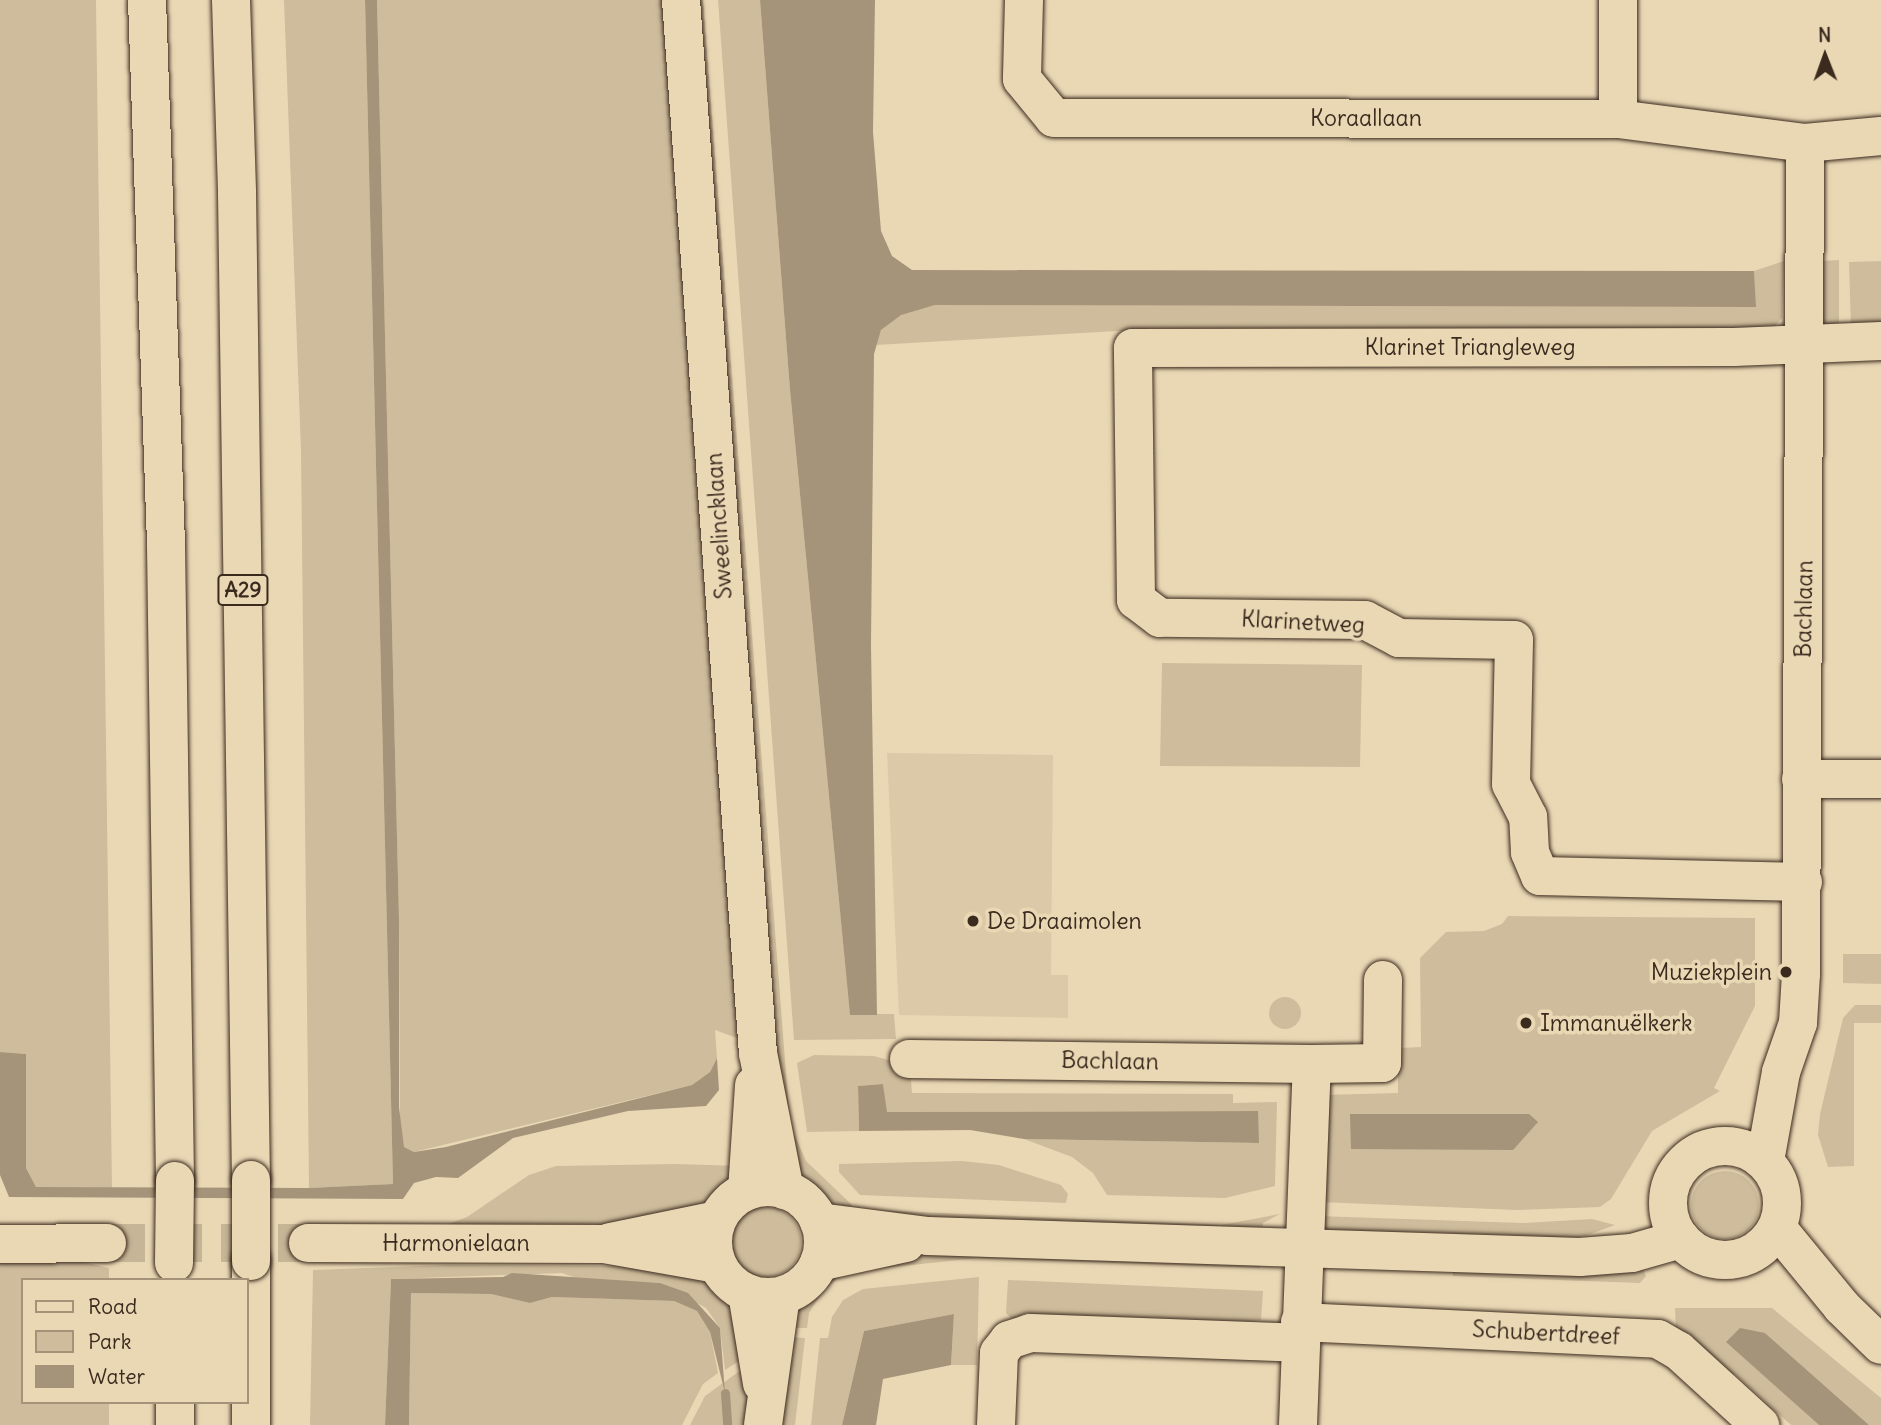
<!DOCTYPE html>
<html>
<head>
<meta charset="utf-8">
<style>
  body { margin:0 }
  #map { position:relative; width:1881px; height:1425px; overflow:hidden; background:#ead8b5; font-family:Delius,sans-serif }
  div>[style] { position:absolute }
  .built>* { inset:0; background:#dbc9a8 }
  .green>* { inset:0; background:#cebc9c }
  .round { border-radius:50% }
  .water>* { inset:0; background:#a6947a }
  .stream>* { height:9px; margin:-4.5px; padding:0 4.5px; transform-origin:4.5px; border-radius:4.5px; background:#a6947a }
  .minor-tunnel>* { height:38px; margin-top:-19px; transform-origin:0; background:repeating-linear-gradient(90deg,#c7b597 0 38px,transparent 0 57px) }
  .roads { filter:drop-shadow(0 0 2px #3b2a1e) drop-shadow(0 0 2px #3b2a1e) }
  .minor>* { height:38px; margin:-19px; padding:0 19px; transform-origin:19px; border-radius:19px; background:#ead8b5 }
  .minor>.ring { margin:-19px; padding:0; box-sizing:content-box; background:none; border:38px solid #ead8b5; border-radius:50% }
  .major>* { height:38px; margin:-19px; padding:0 19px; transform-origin:19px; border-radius:19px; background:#ead8b5 }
  .major>.ring { margin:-19px; padding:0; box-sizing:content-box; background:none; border:38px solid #ead8b5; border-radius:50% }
  .highway>* { height:38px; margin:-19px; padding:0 19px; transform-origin:19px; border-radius:19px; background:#ead8b5 }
  .bridges { filter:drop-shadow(0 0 2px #3b2a1e) drop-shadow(0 0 2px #3b2a1e) }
  .highway-bridge>* { height:38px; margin:-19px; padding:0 19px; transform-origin:19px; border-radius:19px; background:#ead8b5 }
  .dots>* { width:19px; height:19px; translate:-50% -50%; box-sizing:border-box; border:4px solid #ead8b5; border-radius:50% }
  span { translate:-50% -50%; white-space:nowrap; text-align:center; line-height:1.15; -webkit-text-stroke:7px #ead8b5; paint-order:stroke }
  .shield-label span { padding:2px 5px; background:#ead8b5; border:2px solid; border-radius:5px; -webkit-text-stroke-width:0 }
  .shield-label { font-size:21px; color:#3b2a1e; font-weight:700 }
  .street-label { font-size:23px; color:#3b2a1e }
  .poi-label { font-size:23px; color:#3b2a1e }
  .left { translate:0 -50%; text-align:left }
  .right { translate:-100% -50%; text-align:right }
  .legend { position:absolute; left:21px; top:1278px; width:228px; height:126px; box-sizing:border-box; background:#ead8b5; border:2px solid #a49279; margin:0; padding:9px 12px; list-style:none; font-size:21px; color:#3b2a1e }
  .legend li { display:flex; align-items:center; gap:14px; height:35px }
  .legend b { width:35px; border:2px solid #a49279 }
  .north { position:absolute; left:1790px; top:21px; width:70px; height:70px; -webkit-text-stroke:5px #ead8b5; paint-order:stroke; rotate:359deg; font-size:19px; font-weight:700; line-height:28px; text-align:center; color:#3b2a1e }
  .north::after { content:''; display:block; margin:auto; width:24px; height:32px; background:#3b2a1e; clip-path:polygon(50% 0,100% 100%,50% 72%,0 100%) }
</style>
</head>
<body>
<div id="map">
  <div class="built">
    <i style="clip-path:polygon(887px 753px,1053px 755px,1051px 975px,1068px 975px,1068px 1018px,899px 1015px)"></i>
  </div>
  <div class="green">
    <i style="clip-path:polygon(0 0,96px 0,112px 1188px,36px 1187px,26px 1168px,26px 1054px,0 1052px)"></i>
    <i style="clip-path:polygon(284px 0,365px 0,393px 1184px,309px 1188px,301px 451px)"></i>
    <i style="clip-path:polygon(377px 0,666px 0,742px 1040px,715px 1030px,717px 1058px,710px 1072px,692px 1085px,414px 1152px,404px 1147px,400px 1128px,399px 920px)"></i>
    <i style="clip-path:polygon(694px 0,703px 0,790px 1125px,806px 1161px,851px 1204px,855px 1217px,821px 1204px,801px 1183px,782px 1129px)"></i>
    <i style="clip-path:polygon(718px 0,760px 0,790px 390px,850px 1014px,894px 1014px,896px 1039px,794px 1040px)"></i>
    <i style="clip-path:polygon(1839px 260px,1839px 328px,1829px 329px,1820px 316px,1821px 261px)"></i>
    <i style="clip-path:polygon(1784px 261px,1782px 318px,1771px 330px,1117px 331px,876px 345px,881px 330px,901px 314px,935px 305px,1755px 307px,1754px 271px)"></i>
    <i style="clip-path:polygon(1881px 261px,1881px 332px,1851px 330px,1849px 262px)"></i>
    <i style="clip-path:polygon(1162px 663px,1362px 665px,1360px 767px,1160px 766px)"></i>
    <i style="clip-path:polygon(1508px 916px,1755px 918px,1755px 1006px,1714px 1088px,1720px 1091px,1652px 1131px,1611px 1199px,1600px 1207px,1517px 1210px,1319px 1202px,1323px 1095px,1398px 1093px,1398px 1048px,1421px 1047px,1420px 958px,1446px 932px,1484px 931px,1502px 924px)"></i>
    <i style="clip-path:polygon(1843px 954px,1881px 954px,1881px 984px,1843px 983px)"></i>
    <i class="round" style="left:1269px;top:997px;width:32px;height:32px"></i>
    <i style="clip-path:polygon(1855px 1005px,1881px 1005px,1881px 1023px,1854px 1023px,1854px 1166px,1828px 1167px,1818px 1135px,1820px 1114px,1843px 1018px)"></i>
    <i style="clip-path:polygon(814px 1055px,874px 1056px,910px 1066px,912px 1093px,1233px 1094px,1233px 1103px,1277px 1102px,1275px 1186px,1225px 1198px,1107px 1195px,1093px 1173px,1072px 1157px,1024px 1139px,1258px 1143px,1257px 1111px,886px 1112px,883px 1084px,858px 1086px,859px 1131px,807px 1132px,797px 1063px)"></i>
    <i style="clip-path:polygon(962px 1161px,999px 1165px,1061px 1185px,1068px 1194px,1066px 1203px,860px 1195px,839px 1172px,839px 1164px)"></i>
    <i style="clip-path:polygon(674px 1164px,741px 1166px,725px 1190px,696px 1209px,628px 1224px,446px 1225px,467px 1217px,529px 1175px,556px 1166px)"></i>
    <i class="round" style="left:1691px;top:1171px;width:68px;height:68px"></i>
    <i class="round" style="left:731px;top:1207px;width:70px;height:70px"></i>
    <i style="clip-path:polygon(872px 1210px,1221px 1225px,1280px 1214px,1263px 1223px,1262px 1233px,869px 1218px)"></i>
    <i style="clip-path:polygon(1318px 1216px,1522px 1223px,1592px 1219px,1615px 1225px,1585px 1236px,1539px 1244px,1333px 1236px,1323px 1229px)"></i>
    <i style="clip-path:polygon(922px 1254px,1261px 1260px,1260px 1268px,978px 1258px,874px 1269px)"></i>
    <i style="clip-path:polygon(75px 1260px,109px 1268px,109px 1280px,23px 1280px,23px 1402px,109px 1402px,109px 1425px,0 1425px,0 1261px)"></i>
    <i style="clip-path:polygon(1639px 1260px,1646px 1276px,1640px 1283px,1453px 1276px,1452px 1268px)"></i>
    <i style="clip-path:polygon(449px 1265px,654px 1266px,695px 1277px,715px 1289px,737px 1312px,747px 1356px,725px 1370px,720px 1328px,706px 1308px,660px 1283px,582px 1280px,562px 1273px,391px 1279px,385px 1425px,310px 1425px,313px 1270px)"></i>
    <i style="clip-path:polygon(856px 1265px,824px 1289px,809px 1313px,807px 1328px,789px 1328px,795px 1304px,814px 1284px,833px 1271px)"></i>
    <i style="clip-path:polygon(979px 1277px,977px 1365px,951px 1365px,954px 1314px,864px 1331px,842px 1425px,811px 1425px,820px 1338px,828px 1338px,832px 1317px,843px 1300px,863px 1289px)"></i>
    <i style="clip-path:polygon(1008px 1280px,1263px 1291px,1261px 1320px,1251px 1321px,1250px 1329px,1016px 1323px,1006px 1313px)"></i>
    <i style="clip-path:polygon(411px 1293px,491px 1294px,530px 1303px,552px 1297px,674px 1301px,697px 1311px,710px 1332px,718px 1373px,703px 1384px,682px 1425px,409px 1425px)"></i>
    <i style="clip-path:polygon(1675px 1308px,1772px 1308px,1881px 1398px,1881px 1425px,1869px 1425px,1765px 1333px,1727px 1342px,1819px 1425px,1791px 1425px,1735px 1374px,1720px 1375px,1676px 1333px)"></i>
    <i style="clip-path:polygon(786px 1337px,805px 1338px,795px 1425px,781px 1425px)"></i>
    <i style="clip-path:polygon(748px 1365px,748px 1425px,690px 1425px,705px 1396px)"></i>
  </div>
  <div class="water">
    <i style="clip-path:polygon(365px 0,377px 0,399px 920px,399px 1107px,404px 1147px,414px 1152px,446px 1147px,692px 1085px,710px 1072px,717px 1058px,719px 1090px,706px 1106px,628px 1111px,513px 1138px,458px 1178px,436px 1177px,414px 1183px,403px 1199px,9px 1197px,0 1175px,0 1052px,26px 1054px,26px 1168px,36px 1187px,309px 1188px,393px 1184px)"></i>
    <i style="clip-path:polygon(760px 0,875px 0,873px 132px,881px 231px,892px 256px,912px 270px,1754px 271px,1756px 307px,935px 305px,901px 315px,881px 330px,874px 354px,871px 645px,877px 1015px,850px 1015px,790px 390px)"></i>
    <i style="clip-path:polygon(883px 1084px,887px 1112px,1258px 1111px,1259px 1143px,1024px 1139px,970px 1130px,859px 1131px,858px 1086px)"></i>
    <i style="clip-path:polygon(1350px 1114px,1529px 1114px,1538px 1122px,1513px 1150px,1351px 1149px)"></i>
    <i style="clip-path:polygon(512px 1273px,660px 1283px,688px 1293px,720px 1328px,725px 1393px,710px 1332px,697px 1311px,674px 1301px,552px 1297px,530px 1303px,491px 1294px,411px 1293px,409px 1425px,385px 1425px,391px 1279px,503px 1277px)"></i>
    <i style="clip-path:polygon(954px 1314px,951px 1365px,883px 1379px,876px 1425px,842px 1425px,864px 1331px)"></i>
    <i style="clip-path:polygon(1740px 1328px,1765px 1333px,1869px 1425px,1819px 1425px,1726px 1342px)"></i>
  </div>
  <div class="stream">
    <i style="left:725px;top:1393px;width:32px;rotate:86deg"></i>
  </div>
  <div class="minor-tunnel">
    <i style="left:107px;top:1243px;width:201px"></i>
  </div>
  <div class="roads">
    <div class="minor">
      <i style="left:1024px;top:0;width:79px;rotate:91.5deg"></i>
      <i style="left:1022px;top:79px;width:50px;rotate:50.6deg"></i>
      <i style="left:1054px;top:118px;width:564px;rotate:0.1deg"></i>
      <i style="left:1618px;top:119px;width:189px;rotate:7.3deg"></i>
      <i style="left:1805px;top:143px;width:76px;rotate:-5.3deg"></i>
      <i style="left:1618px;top:119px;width:119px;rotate:-90deg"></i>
      <i style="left:1801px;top:779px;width:80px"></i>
      <i style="left:1803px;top:882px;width:263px;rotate:-178.7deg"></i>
      <i style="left:1540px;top:876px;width:26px;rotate:-113deg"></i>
      <i style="left:1530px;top:852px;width:35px;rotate:-93deg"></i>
      <i style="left:1528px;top:817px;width:37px;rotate:-117deg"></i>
      <i style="left:1511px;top:784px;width:144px;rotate:-88.8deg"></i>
      <i style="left:1514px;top:640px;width:115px;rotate:-179deg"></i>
      <i style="left:1399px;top:638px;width:38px;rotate:-152deg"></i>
      <i style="left:1365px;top:620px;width:205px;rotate:-179.4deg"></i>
      <i style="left:1160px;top:618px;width:30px;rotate:-143deg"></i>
      <i style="left:1136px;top:600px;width:252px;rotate:-90.7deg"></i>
      <i style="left:1133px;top:348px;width:601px;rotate:-0.1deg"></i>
      <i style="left:1734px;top:347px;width:147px;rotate:-2.3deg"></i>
      <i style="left:909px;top:1059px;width:403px;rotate:0.7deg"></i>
      <i class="ring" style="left:1668px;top:1146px;width:76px;height:76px"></i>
      <i style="left:1765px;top:1161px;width:90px;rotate:-79.8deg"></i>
      <i style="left:1781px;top:1072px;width:52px;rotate:-70.9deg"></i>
      <i style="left:1798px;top:1023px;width:49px;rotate:-86.5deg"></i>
      <i style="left:1801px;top:974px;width:831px;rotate:-89.72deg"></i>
      <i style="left:819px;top:1222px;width:110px;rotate:7.3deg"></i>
      <i style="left:928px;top:1236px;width:652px;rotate:1.84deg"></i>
      <i style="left:1580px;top:1257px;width:52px;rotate:-4.4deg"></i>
      <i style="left:1632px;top:1253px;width:51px;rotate:-15.9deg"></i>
      <i style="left:1778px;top:1229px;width:101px;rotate:50.6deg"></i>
      <i style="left:1842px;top:1307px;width:54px;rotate:44.3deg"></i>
      <i style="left:610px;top:1242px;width:109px;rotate:-11.6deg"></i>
      <i style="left:308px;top:1243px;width:296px;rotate:0.2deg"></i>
      <i style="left:604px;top:1244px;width:115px;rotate:10deg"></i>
      <i style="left:0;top:1244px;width:107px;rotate:-0.5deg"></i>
      <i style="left:819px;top:1262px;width:89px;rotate:-12.3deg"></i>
      <i style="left:1300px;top:1322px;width:358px;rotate:2.7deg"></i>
      <i style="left:1658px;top:1339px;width:24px;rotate:30deg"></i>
      <i style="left:1679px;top:1351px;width:110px;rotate:42.4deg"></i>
      <i style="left:996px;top:1425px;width:72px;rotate:-87.6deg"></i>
      <i style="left:999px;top:1353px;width:16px;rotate:-52deg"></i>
      <i style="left:1009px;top:1340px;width:22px;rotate:-18deg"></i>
      <i style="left:1030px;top:1333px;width:270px;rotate:2.1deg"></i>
      <i style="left:1298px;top:1425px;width:361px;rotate:-87.8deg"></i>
      <i style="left:1312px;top:1064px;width:70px;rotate:-0.8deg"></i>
      <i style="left:1382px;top:1063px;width:83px;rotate:-89.3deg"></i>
    </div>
    <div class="major">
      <i style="left:681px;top:0;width:1056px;rotate:85.82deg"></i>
      <i style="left:758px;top:1053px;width:140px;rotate:78.9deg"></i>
      <i class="ring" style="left:713px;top:1187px;width:72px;height:72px"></i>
      <i style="left:747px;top:1191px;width:106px;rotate:-86.2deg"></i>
      <i style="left:747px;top:1293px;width:92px;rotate:80.6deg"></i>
      <i style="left:763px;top:1425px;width:130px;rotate:-82.1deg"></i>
    </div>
    <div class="highway">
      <i style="left:147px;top:0;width:545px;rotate:88deg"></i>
      <i style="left:166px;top:545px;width:636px;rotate:89.19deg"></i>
      <i style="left:231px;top:0;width:193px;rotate:88.2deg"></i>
      <i style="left:237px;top:193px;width:987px;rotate:89.19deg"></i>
      <i style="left:251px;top:1261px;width:164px;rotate:90deg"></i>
      <i style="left:175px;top:1402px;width:23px;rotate:90deg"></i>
    </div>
  </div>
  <div class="bridges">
    <div class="highway-bridge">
      <i style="left:251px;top:1261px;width:81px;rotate:-90deg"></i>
      <i style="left:174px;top:1263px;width:82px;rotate:-89.3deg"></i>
    </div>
  </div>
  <div class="dots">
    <i style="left:973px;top:921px;background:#3b2a1e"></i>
    <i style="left:1786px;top:972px;background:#3b2a1e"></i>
    <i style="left:1526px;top:1023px;background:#3b2a1e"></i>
  </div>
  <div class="shield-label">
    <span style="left:243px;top:590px">A29</span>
  </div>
  <div class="street-label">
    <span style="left:1366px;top:118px">Koraallaan</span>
    <span style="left:1470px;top:347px">Klarinet Triangleweg</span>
    <span style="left:719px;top:526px;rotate:-94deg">Sweelincklaan</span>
    <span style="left:1804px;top:609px;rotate:-89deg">Bachlaan</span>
    <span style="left:1303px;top:622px;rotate:3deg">Klarinetweg</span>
    <span style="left:1110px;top:1061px;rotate:1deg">Bachlaan</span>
    <span style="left:456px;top:1243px">Harmonielaan</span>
    <span style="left:1546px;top:1333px;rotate:3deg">Schubertdreef</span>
  </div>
  <div class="poi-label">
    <span class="left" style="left:987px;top:921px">De Draaimolen</span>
    <span class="right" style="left:1772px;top:972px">Muziekplein</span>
    <span class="left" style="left:1540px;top:1023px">Immanuëlkerk</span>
  </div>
  <ul class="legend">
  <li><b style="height:9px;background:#ead8b5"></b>Road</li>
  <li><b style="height:19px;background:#cebc9c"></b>Park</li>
  <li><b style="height:19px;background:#a6947a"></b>Water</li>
  </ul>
  <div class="north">N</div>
</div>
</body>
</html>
